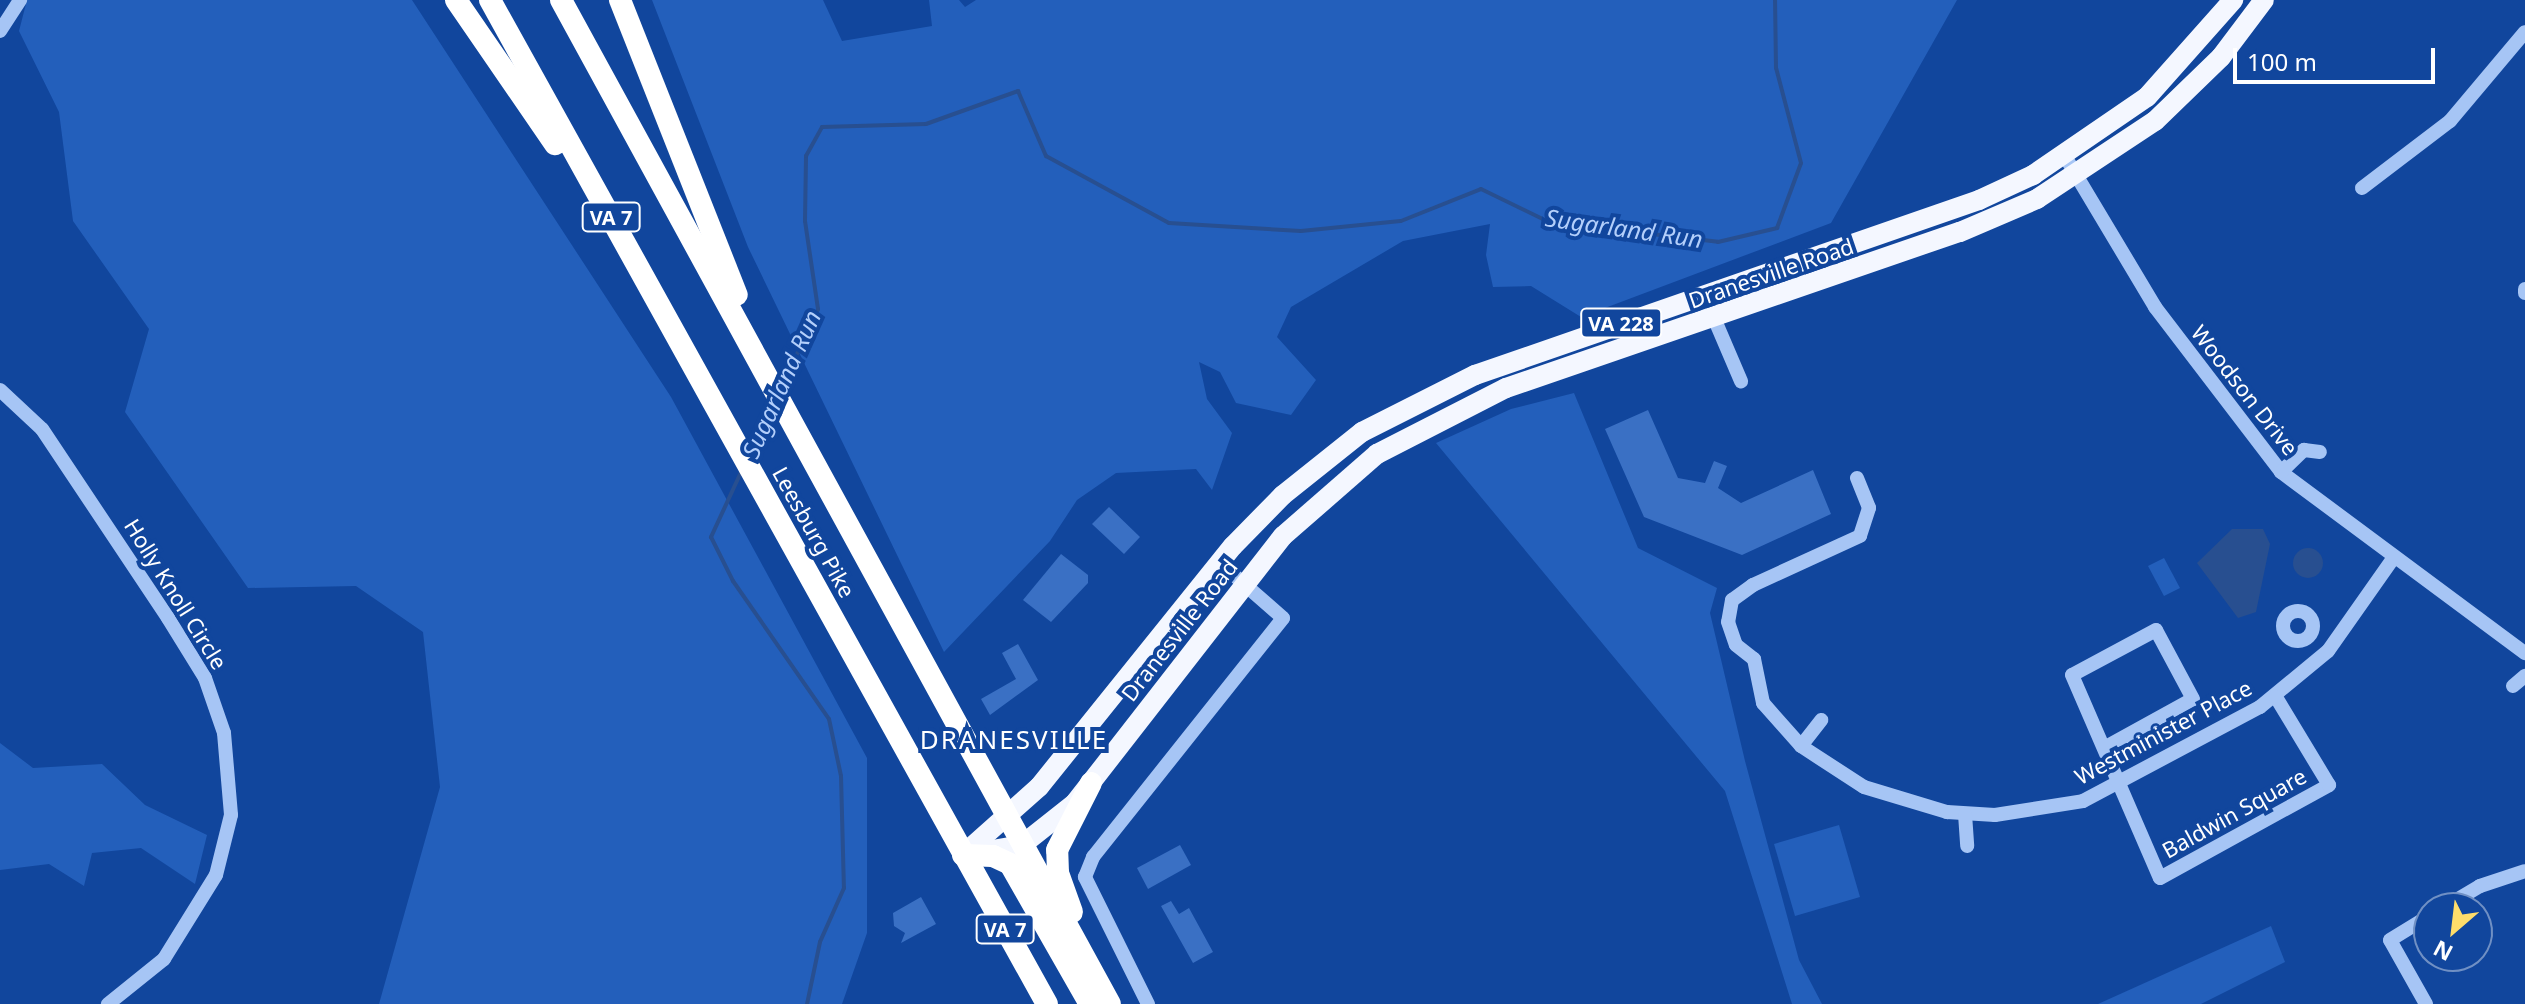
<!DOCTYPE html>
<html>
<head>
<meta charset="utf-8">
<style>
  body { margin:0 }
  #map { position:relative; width:2525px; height:1004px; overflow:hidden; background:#11469d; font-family:"Noto Sans",sans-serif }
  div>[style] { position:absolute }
  .green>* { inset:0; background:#235fbb }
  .water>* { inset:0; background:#284f90 }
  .round { border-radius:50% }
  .stream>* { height:4px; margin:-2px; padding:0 2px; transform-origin:2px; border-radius:2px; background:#284f90 }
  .building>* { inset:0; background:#3a70c4 }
  .minor>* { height:14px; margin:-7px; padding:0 7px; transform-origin:7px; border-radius:7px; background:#a6c5f5 }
  .minor>.ring { margin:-7px; padding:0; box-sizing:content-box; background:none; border:14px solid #a6c5f5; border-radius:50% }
  .major>* { height:20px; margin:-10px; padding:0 10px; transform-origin:10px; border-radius:10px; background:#f4f7ff }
  .highway>* { height:22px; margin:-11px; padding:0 11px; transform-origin:11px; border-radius:11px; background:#fff }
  span { translate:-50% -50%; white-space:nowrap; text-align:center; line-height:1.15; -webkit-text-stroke:8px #11469d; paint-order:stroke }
  .shield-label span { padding:2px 6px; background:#11469d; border:2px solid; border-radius:6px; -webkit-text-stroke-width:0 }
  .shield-label { font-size:20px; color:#fff; font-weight:700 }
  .street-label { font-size:22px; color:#fff }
  .water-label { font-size:24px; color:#b3cffb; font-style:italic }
  .quarter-label { font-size:26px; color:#fff; letter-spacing:2px }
  .north { position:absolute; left:2413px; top:892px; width:80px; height:80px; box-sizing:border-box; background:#11469d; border:2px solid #7090c4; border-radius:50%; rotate:208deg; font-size:22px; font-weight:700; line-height:32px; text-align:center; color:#fff }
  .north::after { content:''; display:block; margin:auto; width:28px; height:36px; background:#ffdd6a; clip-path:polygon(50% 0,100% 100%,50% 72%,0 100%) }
  .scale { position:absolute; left:2233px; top:48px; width:202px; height:36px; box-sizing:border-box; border:4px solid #fff; border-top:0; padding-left:10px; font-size:24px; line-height:28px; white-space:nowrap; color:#fff; -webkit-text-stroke:6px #11469d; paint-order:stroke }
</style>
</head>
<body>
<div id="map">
  <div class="green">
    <i style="clip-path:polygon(27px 0,412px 0,671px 397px,867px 758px,867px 933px,842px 1004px,379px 1004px,440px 787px,423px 632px,356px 586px,248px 588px,125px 412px,149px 329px,73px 221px,59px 112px,19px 31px)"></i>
    <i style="clip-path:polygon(652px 0,823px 0,842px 41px,932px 26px,929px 0,959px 0,965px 7px,976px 0,1957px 0,1831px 223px,1581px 317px,1531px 286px,1493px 287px,1486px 255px,1490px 224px,1403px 241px,1291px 307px,1277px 337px,1316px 380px,1291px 415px,1236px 403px,1220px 372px,1199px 362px,1207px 399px,1232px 433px,1212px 490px,1196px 469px,1116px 473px,1077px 500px,1050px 541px,944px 652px,748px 247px)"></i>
    <i style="clip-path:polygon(1574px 393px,1638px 548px,1717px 588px,1710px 613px,1745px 761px,1799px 960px,1822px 1004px,1792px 1004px,1725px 791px,1436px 443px,1511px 409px)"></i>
    <i style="clip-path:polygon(2164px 558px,2180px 588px,2164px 596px,2148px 566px)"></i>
    <i style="clip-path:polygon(0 743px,33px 768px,102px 764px,145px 805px,207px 835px,195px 884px,141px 848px,92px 853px,84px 886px,49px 864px,0 870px)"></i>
    <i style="clip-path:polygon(1839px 825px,1860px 897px,1795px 916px,1774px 844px)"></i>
    <i style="clip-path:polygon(2271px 926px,2285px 962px,2201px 1004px,2098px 1004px)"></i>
  </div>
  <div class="water">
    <i style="clip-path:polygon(2232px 529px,2263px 529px,2270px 544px,2256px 612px,2238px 618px,2197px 563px)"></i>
    <i class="round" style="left:2293px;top:548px;width:30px;height:30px"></i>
  </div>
  <div class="stream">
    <i style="left:782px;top:386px;width:85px;rotate:-64.9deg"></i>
    <i style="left:818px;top:309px;width:89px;rotate:-98.4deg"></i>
    <i style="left:805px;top:221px;width:65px;rotate:-89.1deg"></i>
    <i style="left:806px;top:156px;width:33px;rotate:-61deg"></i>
    <i style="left:822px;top:127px;width:104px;rotate:-1.7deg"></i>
    <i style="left:926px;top:124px;width:98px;rotate:-19.7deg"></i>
    <i style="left:1018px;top:91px;width:71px;rotate:66.7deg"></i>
    <i style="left:1046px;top:156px;width:140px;rotate:28.6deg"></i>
    <i style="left:1169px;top:223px;width:132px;rotate:3.5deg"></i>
    <i style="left:1301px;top:231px;width:100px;rotate:-5.7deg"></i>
    <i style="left:1401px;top:221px;width:86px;rotate:-21.8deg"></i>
    <i style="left:1481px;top:189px;width:76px;rotate:25.9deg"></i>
    <i style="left:1549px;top:222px;width:170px;rotate:6.7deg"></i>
    <i style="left:1718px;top:242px;width:61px;rotate:-13.3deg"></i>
    <i style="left:1777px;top:228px;width:69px;rotate:-69.7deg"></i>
    <i style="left:1801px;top:163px;width:98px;rotate:-104.7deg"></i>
    <i style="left:1776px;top:68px;width:68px;rotate:-90.8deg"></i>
    <i style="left:750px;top:455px;width:55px;rotate:-64.4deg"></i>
    <i style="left:742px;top:470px;width:74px;rotate:114.8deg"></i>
    <i style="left:711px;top:537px;width:49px;rotate:63.4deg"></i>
    <i style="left:733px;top:581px;width:168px;rotate:55.2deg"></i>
    <i style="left:829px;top:719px;width:58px;rotate:78.1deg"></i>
    <i style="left:841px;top:776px;width:112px;rotate:88.5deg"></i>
    <i style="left:844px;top:888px;width:59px;rotate:114deg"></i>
    <i style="left:820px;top:942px;width:63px;rotate:101.8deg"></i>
  </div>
  <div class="building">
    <i style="clip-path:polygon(1648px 410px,1678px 478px,1705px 483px,1714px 461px,1727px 466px,1718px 488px,1741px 503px,1813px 470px,1831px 514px,1742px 555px,1644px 517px,1605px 429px)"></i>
    <i style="clip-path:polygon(1109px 507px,1140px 537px,1124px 554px,1092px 524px)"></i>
    <i style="clip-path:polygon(1061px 554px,1088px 575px,1088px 583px,1051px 622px,1023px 600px)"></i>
    <i style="clip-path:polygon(1018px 644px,1038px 680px,990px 715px,981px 699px,1016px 679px,1002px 653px)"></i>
    <i style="clip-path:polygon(1180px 845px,1191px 865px,1148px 889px,1137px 868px)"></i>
    <i style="clip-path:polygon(921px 897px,936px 924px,901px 943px,905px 933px,894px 926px,893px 913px)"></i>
    <i style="clip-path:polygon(1171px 901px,1179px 914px,1189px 908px,1213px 952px,1193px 963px,1161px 906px)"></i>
  </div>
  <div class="minor">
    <i style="left:0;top:31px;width:37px;rotate:-57deg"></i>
    <i style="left:2066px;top:158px;width:174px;rotate:59.1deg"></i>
    <i style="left:2155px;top:307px;width:208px;rotate:52.6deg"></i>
    <i style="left:2281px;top:472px;width:304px;rotate:36.6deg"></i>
    <i style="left:2362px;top:188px;width:111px;rotate:-37.3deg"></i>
    <i style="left:2450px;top:121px;width:116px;rotate:-49.9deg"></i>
    <i style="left:2525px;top:289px;width:4px;rotate:90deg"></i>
    <i style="left:1714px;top:318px;width:69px;rotate:66.8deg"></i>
    <i style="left:0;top:390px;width:57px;rotate:42.9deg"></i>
    <i style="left:42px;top:429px;width:227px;rotate:56.3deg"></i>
    <i style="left:168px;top:618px;width:70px;rotate:58.3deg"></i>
    <i style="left:205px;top:678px;width:58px;rotate:70.9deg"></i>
    <i style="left:224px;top:733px;width:82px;rotate:85.1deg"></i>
    <i style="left:231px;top:815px;width:62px;rotate:104deg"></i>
    <i style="left:216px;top:875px;width:99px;rotate:121.8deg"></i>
    <i style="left:164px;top:959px;width:72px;rotate:141.2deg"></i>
    <i style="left:2281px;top:472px;width:32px;rotate:-44deg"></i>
    <i style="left:2304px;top:450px;width:16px;rotate:7deg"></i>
    <i style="left:1857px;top:478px;width:32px;rotate:68deg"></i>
    <i style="left:1869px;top:508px;width:29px;rotate:108deg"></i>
    <i style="left:1860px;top:536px;width:118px;rotate:155.4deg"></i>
    <i style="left:1753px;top:585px;width:26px;rotate:144deg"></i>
    <i style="left:1732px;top:600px;width:22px;rotate:100deg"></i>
    <i style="left:1728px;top:622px;width:24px;rotate:71deg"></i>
    <i style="left:1736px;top:645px;width:23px;rotate:38deg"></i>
    <i style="left:1754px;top:659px;width:45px;rotate:78.4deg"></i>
    <i style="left:1763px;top:703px;width:57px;rotate:48.5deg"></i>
    <i style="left:1801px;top:746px;width:75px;rotate:33.1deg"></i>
    <i style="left:1864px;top:787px;width:87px;rotate:16.8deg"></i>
    <i style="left:1947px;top:812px;width:48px;rotate:3.6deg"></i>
    <i style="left:1995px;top:815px;width:89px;rotate:-9deg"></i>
    <i style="left:2083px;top:801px;width:200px;rotate:-28deg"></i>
    <i style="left:2260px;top:707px;width:88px;rotate:-39.5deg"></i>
    <i style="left:2328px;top:651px;width:115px;rotate:-54.9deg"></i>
    <i class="ring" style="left:2283px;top:611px;width:16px;height:16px"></i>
    <i style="left:2513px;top:686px;width:16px;rotate:-40deg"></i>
    <i style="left:1801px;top:746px;width:33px;rotate:-52deg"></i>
    <i style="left:2106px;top:747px;width:99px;rotate:-28.9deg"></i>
    <i style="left:2193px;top:699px;width:78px;rotate:-118.2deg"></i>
    <i style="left:2156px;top:630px;width:95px;rotate:151.8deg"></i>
    <i style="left:2072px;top:675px;width:221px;rotate:66.6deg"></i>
    <i style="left:2160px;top:878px;width:193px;rotate:-28.8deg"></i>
    <i style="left:2329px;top:785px;width:103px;rotate:-121.1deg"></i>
    <i style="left:1965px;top:814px;width:32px;rotate:86deg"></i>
    <i style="left:2443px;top:908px;width:43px;rotate:-30.7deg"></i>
    <i style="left:2480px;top:886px;width:47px;rotate:-18.4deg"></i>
    <i style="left:1148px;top:1004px;width:142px;rotate:-116.4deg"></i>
    <i style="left:1085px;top:877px;width:22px;rotate:-68deg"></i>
    <i style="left:1093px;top:857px;width:305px;rotate:-51.5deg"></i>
    <i style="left:1283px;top:618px;width:84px;rotate:-138.9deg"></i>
    <i style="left:2426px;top:1004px;width:73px;rotate:-119.4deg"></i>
    <i style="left:2390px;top:940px;width:46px;rotate:-31.6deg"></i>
  </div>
  <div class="major">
    <i style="left:966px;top:852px;width:98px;rotate:-41.7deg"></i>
    <i style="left:1039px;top:787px;width:309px;rotate:-51.2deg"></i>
    <i style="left:1233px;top:546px;width:71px;rotate:-45.6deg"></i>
    <i style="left:1283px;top:495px;width:101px;rotate:-38.6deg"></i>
    <i style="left:1362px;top:432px;width:127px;rotate:-26.8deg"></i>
    <i style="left:1475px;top:375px;width:534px;rotate:-19.15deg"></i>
    <i style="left:1979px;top:200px;width:60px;rotate:-24.8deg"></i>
    <i style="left:2033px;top:175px;width:138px;rotate:-34.4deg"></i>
    <i style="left:2147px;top:97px;width:130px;rotate:-48.4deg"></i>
    <i style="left:975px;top:853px;width:48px;rotate:-9.7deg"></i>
    <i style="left:1022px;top:845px;width:68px;rotate:-38.4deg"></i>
    <i style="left:1075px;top:803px;width:338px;rotate:-52.1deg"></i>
    <i style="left:1283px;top:536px;width:125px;rotate:-41.1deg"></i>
    <i style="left:1377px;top:454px;width:145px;rotate:-27.1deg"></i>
    <i style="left:1506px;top:388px;width:480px;rotate:-19deg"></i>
    <i style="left:1960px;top:232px;width:84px;rotate:-23.2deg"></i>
    <i style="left:2037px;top:199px;width:141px;rotate:-33.5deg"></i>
    <i style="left:2155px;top:121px;width:92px;rotate:-44.1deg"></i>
    <i style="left:2221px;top:57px;width:71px;rotate:-53deg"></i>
  </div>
  <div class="highway">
    <i style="left:456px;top:0;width:175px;rotate:55.5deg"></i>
    <i style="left:490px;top:0;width:1148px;rotate:60.98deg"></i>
    <i style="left:561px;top:0;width:1144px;rotate:61.33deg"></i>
    <i style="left:620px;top:0;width:317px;rotate:68.4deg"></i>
    <i style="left:963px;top:855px;width:30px;rotate:2deg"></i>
    <i style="left:993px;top:856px;width:19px;rotate:25deg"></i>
    <i style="left:1010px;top:864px;width:161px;rotate:60.3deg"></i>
    <i style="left:1072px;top:912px;width:41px;rotate:-109.7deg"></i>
    <i style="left:1058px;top:873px;width:23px;rotate:-92deg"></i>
    <i style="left:1057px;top:850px;width:75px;rotate:-63.1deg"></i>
  </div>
  <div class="shield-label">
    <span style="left:611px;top:217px">VA 7</span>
    <span style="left:1621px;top:323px">VA 228</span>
    <span style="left:1005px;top:929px">VA 7</span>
  </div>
  <div class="street-label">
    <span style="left:1771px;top:273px;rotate:-19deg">Dranesville Road</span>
    <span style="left:2245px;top:390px;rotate:52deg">Woodson Drive</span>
    <span style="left:814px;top:532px;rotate:61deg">Leesburg Pike</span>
    <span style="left:176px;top:594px;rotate:58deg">Holly Knoll Circle</span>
    <span style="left:1179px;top:630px;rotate:-52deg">Dranesville Road</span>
    <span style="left:2163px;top:732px;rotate:-28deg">Westminister Place</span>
    <span style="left:2234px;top:813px;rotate:-29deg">Baldwin Square</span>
  </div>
  <div class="water-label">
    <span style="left:1624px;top:228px;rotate:8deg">Sugarland Run</span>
    <span style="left:781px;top:384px;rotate:-66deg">Sugarland Run</span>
  </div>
  <div class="quarter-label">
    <span style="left:1014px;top:740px">DRANESVILLE</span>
  </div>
  <div class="north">N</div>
  <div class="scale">100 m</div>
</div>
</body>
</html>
